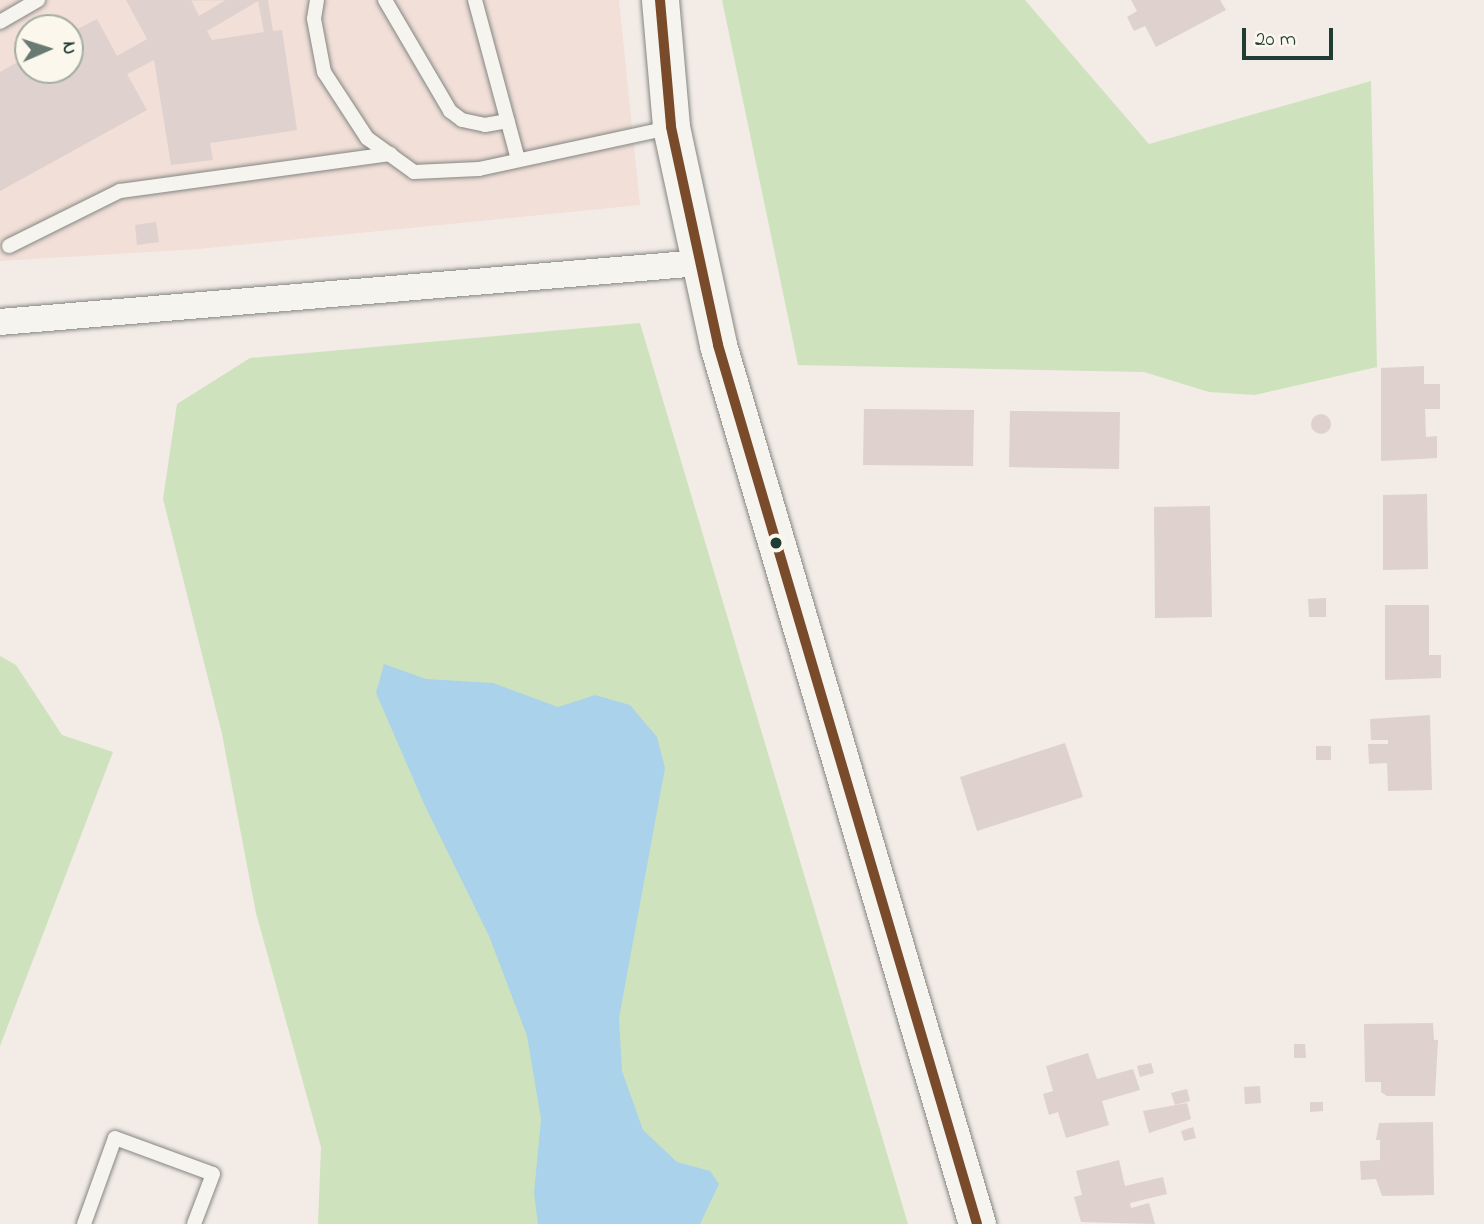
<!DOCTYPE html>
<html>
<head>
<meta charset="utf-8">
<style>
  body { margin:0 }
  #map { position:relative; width:1484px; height:1224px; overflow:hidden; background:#f3ebe6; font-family:"Indie Flower",sans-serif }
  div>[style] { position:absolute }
  .built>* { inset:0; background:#f1dfd8 }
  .green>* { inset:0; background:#cee3bd }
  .water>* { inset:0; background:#aad2ea }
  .building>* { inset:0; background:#ded1ce }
  .round { border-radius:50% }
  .roads { filter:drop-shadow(0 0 2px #848682) drop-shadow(0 0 2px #848682) }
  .service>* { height:14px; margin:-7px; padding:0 7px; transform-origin:7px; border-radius:7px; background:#f6f4ef }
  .minor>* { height:26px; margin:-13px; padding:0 13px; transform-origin:13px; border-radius:13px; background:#f6f4ef }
  .secondary>* { height:37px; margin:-18.5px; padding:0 18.5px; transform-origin:18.5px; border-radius:18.5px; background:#f6f4ef }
  .bus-1>* { height:10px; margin:-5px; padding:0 5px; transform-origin:5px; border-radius:5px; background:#7a4b2a }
  .dots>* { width:19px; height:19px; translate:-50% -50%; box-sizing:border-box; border:4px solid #fbf7ec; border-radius:50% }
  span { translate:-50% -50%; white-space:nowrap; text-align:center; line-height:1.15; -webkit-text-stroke:5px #fbf7ec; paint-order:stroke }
  .north { position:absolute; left:14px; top:14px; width:70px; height:70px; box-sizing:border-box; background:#fbf7ec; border:2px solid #a3ada2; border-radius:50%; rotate:87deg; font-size:19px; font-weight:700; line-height:28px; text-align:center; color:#1f3d34 }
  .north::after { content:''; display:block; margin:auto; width:24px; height:32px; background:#697a72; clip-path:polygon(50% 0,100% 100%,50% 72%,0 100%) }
  .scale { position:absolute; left:1242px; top:28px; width:91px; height:32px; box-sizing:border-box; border:4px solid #1f3d34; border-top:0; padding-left:9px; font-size:21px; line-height:24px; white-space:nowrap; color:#1f3d34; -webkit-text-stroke:5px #fbf7ec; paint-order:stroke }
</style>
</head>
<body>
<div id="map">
  <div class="built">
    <i style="clip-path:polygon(evenodd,0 0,619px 0,640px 205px,198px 249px,0 261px,0 0,28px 28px,70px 28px,70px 70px,28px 70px,28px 28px)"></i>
  </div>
  <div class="green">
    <i style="clip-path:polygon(722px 0,1025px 0,1149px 144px,1371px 81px,1377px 367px,1255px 395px,1209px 392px,1144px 372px,798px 365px)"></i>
    <i style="clip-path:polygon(640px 323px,908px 1224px,318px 1224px,321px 1147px,256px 913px,222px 734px,163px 499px,177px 404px,250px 358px)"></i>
    <i style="clip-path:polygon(0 656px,16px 665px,62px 735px,113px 752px,0 1046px)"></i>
  </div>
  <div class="water">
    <i style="clip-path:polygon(384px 664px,426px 679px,493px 683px,558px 707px,595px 695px,630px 705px,657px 737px,665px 768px,619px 1018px,622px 1071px,643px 1130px,677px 1162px,710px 1171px,719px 1184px,700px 1224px,538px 1224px,534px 1193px,541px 1119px,527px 1036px,489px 936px,425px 806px,376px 693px)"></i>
  </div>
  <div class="building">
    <i style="clip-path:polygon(evenodd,126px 0,191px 0,199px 16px,226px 0,268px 0,273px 31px,282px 30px,297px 130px,210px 143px,213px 160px,171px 165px,154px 60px,127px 74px,147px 110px,0 191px,0 72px,28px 56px,28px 70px,70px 70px,70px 33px,97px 19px,117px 56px,147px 39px,126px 0,258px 1px,264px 32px,212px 40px,207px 31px,258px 1px)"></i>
    <i style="clip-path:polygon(1131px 0,1220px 0,1226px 10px,1156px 47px,1145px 26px,1134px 31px,1127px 17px,1137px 11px)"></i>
    <i style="clip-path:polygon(156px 222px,159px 242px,137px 245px,135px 225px)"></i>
    <i style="clip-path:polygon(1424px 366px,1424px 384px,1440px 384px,1440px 409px,1425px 409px,1426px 437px,1437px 436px,1437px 458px,1381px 461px,1381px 368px)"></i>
    <i style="clip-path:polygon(864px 409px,974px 410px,973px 466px,863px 465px)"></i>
    <i style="clip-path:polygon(1010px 411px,1120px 412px,1119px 469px,1009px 467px)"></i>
    <i class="round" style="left:1311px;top:414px;width:20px;height:20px"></i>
    <i style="clip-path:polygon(1427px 494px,1428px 569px,1383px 570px,1383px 495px)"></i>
    <i style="clip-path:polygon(1210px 506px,1212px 617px,1155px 618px,1154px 507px)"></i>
    <i style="clip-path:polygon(1326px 598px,1326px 617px,1309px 617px,1308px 599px)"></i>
    <i style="clip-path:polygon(1385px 605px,1429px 605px,1429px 655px,1441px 655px,1441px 678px,1385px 680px)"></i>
    <i style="clip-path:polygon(1430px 715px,1432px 790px,1388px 791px,1387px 763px,1369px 764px,1368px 744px,1388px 744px,1388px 740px,1371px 740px,1370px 719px)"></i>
    <i style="clip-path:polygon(1065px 743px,1083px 797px,977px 831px,960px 777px)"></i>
    <i style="clip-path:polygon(1316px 746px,1331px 746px,1331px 760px,1316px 760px)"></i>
    <i style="clip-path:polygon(1433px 1023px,1434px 1040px,1438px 1040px,1435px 1096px,1387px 1096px,1381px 1092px,1381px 1082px,1365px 1082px,1364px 1024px)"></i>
    <i style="clip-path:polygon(1294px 1044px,1305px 1044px,1306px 1058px,1294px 1058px)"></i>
    <i style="clip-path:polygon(1088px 1053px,1097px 1079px,1133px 1069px,1140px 1090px,1102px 1101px,1109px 1125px,1066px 1138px,1058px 1112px,1049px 1115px,1043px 1094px,1053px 1091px,1046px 1066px)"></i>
    <i style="clip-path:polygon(1151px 1063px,1154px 1073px,1140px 1077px,1137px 1066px)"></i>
    <i style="clip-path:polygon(1260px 1086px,1261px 1103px,1245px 1104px,1244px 1087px)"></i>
    <i style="clip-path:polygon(1187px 1089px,1190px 1101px,1175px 1105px,1171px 1093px)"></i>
    <i style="clip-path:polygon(1310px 1102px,1323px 1102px,1323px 1111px,1310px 1112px)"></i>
    <i style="clip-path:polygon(1187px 1103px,1191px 1119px,1149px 1133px,1143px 1111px)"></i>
    <i style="clip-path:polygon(1433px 1122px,1434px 1195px,1382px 1196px,1376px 1179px,1361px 1180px,1360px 1161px,1380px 1160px,1380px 1140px,1376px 1140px,1379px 1123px)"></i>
    <i style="clip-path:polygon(1193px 1127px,1196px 1138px,1184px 1141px,1181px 1131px)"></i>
    <i style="clip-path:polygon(1119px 1160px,1125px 1186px,1163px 1177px,1167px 1194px,1130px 1203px,1131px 1208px,1149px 1203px,1155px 1224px,1081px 1222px,1074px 1197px,1082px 1195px,1076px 1171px)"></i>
  </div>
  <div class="roads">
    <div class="service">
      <i style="left:317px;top:0;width:19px;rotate:99deg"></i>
      <i style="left:314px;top:19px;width:54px;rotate:79.3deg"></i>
      <i style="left:324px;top:72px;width:79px;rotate:56.9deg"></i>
      <i style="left:367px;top:138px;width:58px;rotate:35.9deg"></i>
      <i style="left:414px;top:172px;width:65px;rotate:-2.6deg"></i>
      <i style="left:479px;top:169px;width:194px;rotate:-12.2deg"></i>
      <i style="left:385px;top:0;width:129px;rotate:59.6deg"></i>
      <i style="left:450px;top:111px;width:15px;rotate:37deg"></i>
      <i style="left:462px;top:120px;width:24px;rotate:12deg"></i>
      <i style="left:485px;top:125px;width:23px;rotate:-10deg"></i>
      <i style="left:475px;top:0;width:165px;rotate:74.9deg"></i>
      <i style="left:0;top:22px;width:44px;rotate:-30.1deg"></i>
      <i style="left:9px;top:246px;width:124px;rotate:-26.4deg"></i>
      <i style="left:120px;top:191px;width:273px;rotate:-7.8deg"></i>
      <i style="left:84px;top:1224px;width:91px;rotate:-70.2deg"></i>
      <i style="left:115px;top:1138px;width:104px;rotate:20.2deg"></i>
      <i style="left:213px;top:1174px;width:53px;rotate:110.8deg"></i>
    </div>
    <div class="minor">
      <i style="left:0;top:322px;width:701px;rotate:-4.82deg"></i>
    </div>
    <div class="secondary">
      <i style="left:660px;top:0;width:127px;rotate:85deg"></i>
      <i style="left:671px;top:127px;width:223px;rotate:77.8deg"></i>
      <i style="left:718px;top:345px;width:916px;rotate:73.58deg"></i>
    </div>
  </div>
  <div class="bus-1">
    <i style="left:660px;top:0;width:127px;rotate:85deg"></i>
    <i style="left:671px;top:127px;width:223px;rotate:77.8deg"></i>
    <i style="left:718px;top:345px;width:916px;rotate:73.58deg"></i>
  </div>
  <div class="dots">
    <i style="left:776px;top:543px;background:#1f3d34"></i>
  </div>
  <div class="north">N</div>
  <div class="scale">20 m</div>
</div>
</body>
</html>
